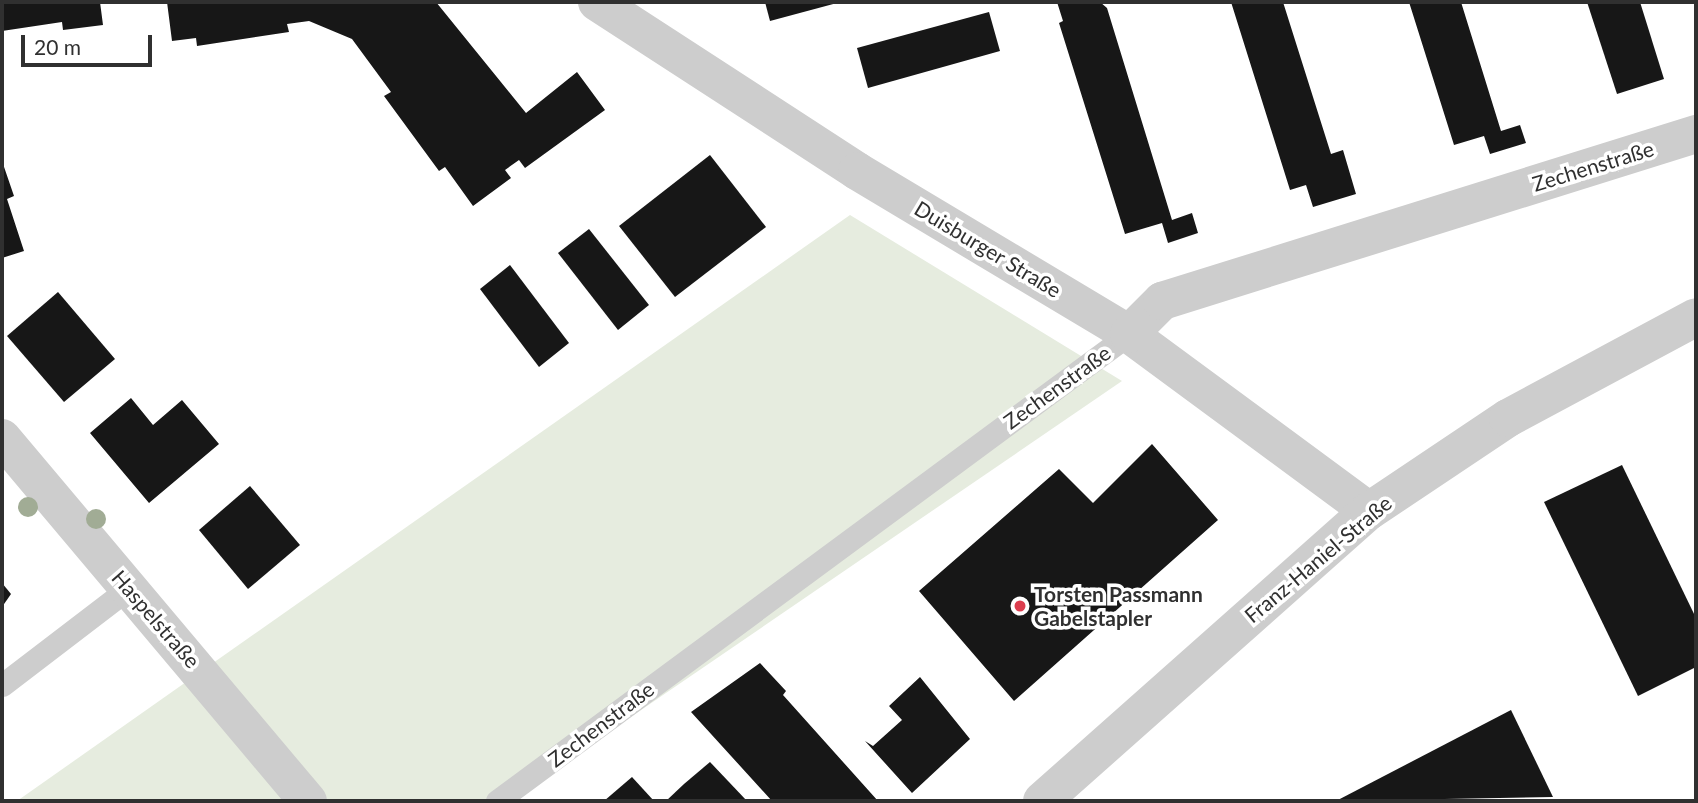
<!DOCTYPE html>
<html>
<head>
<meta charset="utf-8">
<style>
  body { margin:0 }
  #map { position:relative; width:1698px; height:803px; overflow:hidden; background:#fff; font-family:Lato,sans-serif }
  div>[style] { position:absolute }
  .green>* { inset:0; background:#e6ecdf }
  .building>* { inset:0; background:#171717 }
  .service>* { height:23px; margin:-11.5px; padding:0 11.5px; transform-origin:11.5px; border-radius:11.5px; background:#cdcdcd }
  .minor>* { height:38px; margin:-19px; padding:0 19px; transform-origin:19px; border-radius:19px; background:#cdcdcd }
  .trees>* { width:20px; height:20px; margin:-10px; border-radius:50%; background:#a1ac95 }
  .dots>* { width:19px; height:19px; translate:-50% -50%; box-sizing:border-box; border:4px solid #fff; border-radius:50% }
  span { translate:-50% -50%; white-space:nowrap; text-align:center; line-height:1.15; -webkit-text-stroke:7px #fff; paint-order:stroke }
  .street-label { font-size:21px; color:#303030 }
  .poi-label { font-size:21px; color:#303030; font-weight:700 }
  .left { translate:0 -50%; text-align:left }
  .frame { position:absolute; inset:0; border:4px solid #303030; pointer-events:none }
  .scale { position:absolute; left:21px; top:35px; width:131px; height:32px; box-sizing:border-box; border:4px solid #303030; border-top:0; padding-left:9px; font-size:21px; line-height:24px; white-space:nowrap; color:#303030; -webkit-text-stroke:5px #fff; paint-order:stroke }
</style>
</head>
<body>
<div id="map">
  <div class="green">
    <i style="clip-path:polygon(850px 215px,1122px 381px,508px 801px,17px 801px)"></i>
  </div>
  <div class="building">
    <i style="clip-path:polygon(2px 2px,100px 2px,103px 25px,63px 30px,62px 22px,2px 31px)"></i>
    <i style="clip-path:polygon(167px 2px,436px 2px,526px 113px,577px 72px,605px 110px,525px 168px,519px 160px,505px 170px,511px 178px,473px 206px,445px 167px,439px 171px,384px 96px,391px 92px,352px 39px,309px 21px,287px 24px,289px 32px,197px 46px,196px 38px,172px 41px)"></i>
    <i style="clip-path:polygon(765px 2px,837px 2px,837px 3px,770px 21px)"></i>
    <i style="clip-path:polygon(1057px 2px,1100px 2px,1107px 8px,1172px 220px,1192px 213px,1198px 233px,1168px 243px,1162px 223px,1125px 234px,1059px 23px,1063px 21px)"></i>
    <i style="clip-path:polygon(1231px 2px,1283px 2px,1331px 154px,1343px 150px,1356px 194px,1313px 207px,1306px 185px,1290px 190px)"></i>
    <i style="clip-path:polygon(1409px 2px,1461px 2px,1501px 131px,1520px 125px,1526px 143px,1490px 154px,1484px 136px,1454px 145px)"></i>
    <i style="clip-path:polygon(1587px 2px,1640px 2px,1664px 79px,1617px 94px)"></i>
    <i style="clip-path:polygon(989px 12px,1000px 51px,868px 88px,857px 48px)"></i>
    <i style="clip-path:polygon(710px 155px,766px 227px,675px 297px,619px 226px)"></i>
    <i style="clip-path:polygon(2px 161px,14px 196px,7px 199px,24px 251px,2px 258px)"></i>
    <i style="clip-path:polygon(589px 229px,649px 305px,618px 330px,558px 253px)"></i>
    <i style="clip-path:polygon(510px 265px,569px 343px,539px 367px,480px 289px)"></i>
    <i style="clip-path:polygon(58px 292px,115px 359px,64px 402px,7px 336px)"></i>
    <i style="clip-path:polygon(131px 398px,153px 425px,182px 400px,219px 444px,149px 503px,90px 433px)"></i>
    <i style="clip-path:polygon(1152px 444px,1218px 520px,1014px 701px,919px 591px,1059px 469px,1093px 503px)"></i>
    <i style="clip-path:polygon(1622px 465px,1696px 618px,1696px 667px,1638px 696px,1544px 502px)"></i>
    <i style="clip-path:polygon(250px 486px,300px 545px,248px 589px,199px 530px)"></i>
    <i style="clip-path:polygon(2px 583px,11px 594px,2px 607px)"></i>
    <i style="clip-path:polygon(760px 663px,786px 691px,783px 695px,878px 801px,772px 801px,691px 712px)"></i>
    <i style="clip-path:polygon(920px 677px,970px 739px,912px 793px,865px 741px,873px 746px,902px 720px,889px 706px)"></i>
    <i style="clip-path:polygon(1511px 710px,1553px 797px,1336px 801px)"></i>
    <i style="clip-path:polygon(710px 762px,747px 801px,666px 801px,684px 784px)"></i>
    <i style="clip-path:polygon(632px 777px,654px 801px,604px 801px)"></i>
  </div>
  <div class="service">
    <i style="left:2px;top:685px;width:160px;rotate:-37.4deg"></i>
    <i style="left:497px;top:801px;width:786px;rotate:-36.46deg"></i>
  </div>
  <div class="minor">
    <i style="left:597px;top:2px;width:310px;rotate:33deg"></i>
    <i style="left:857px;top:171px;width:317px;rotate:30.9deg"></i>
    <i style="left:1129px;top:334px;width:298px;rotate:36.4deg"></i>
    <i style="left:1129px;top:334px;width:47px;rotate:-45deg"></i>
    <i style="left:1162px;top:301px;width:560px;rotate:-17.37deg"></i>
    <i style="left:2px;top:438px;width:475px;rotate:49.9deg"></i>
    <i style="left:1042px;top:801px;width:437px;rotate:-41.6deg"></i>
    <i style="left:1369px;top:511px;width:167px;rotate:-33.8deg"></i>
    <i style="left:1508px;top:418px;width:213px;rotate:-28.2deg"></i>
  </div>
  <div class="trees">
    <i style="left:28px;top:507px"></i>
    <i style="left:96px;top:519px"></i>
  </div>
  <div class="dots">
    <i style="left:1020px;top:606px;background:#dc3d4e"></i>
  </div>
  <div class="street-label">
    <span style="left:1593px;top:166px;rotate:-17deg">Zechenstraße</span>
    <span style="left:988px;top:249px;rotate:31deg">Duisburger Straße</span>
    <span style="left:1057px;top:387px;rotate:-36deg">Zechenstraße</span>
    <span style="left:1318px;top:559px;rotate:-40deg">Franz-Haniel-Straße</span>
    <span style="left:156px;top:619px;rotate:49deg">Haspelstraße</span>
    <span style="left:601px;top:724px;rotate:-37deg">Zechenstraße</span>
  </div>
  <div class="poi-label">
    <span class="left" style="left:1034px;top:606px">Torsten Passmann<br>Gabelstapler</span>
  </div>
  <div class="frame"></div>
  <div class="scale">20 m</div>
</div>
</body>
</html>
